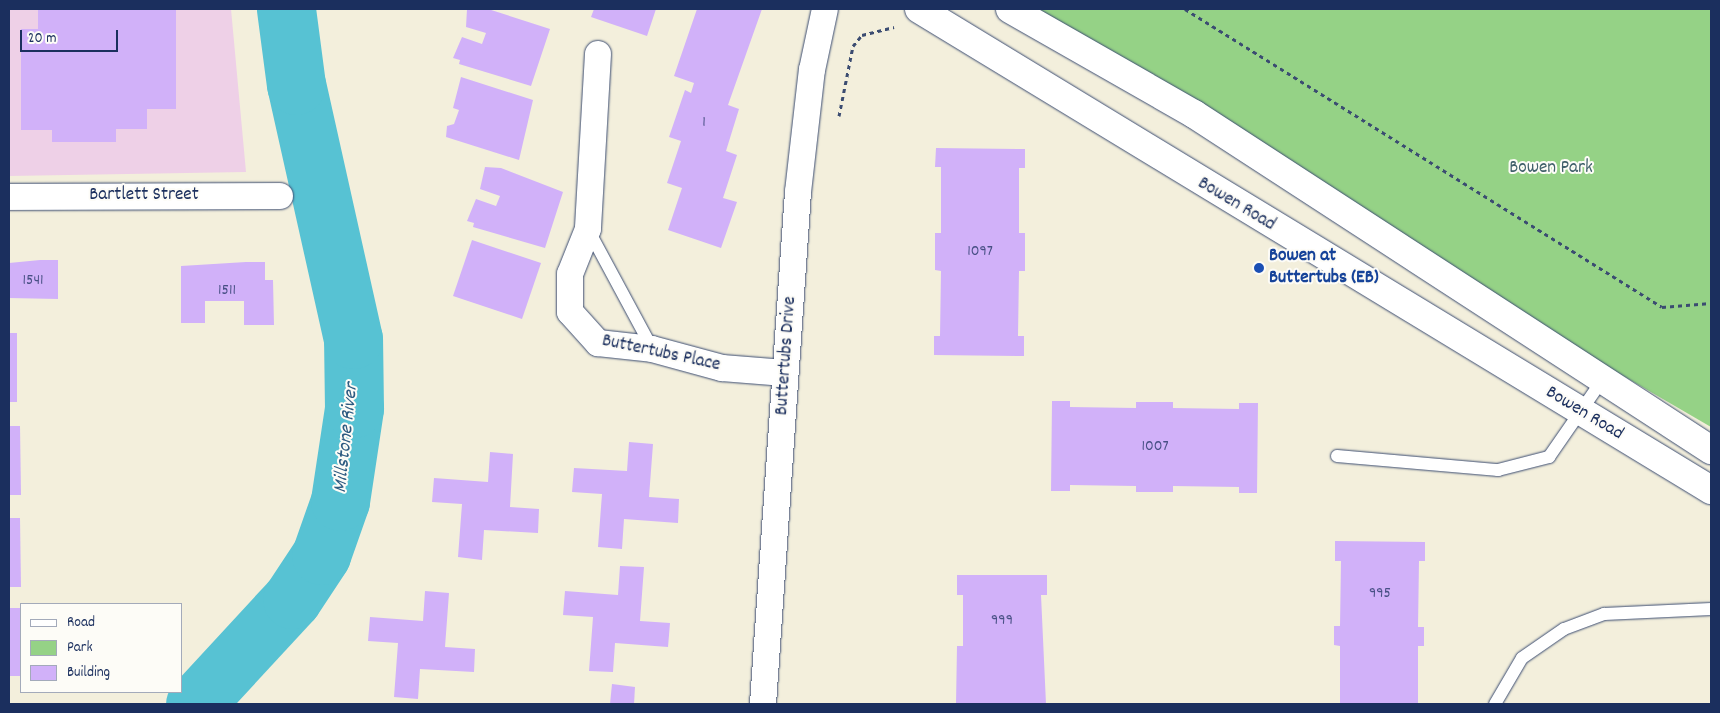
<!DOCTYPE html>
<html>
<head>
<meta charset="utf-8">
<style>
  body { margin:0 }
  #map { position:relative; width:1720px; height:713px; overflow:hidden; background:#f3efdc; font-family:Dekko,sans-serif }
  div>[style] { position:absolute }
  .built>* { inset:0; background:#eed0e7 }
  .green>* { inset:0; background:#95d286 }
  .river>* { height:59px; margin:-29.5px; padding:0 29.5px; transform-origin:29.5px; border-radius:29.5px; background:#57c2d3 }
  .building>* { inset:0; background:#d1b1f9 }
  .path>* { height:3px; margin-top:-1.5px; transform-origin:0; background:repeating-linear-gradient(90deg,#3b4c71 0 4px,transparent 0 8px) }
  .roads { filter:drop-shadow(0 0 1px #3b4c71) drop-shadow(0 0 1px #3b4c71) }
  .lane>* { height:12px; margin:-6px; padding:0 6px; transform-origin:6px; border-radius:6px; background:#fff }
  .street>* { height:26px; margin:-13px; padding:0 13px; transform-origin:13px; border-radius:13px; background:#fff }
  .secondary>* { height:28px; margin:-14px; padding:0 14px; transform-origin:14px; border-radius:14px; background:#fff }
  .dots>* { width:14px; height:14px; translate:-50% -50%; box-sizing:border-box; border:2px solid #fdfcf7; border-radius:50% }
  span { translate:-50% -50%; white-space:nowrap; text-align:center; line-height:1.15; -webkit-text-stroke:4px #fdfcf7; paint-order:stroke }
  .number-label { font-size:16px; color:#485085 }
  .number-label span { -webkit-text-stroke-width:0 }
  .park-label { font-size:19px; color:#40606a }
  .street-label { font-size:19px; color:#1b2f5e }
  .transit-label { font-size:19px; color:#164399; font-weight:700 }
  .left { translate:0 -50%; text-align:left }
  .water-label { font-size:20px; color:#2d5b81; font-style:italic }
  .frame { position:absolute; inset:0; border:10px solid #1b2f5e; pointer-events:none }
  .legend { position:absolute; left:20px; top:603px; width:162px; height:90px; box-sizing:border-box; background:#fdfcf7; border:1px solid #a3aaba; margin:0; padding:6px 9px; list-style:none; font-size:15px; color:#1b2f5e }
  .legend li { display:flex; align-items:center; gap:10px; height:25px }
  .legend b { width:25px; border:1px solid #a3aaba }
  .scale { position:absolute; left:20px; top:30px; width:98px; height:22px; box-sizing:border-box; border:2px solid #1b2f5e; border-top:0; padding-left:6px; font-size:15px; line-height:18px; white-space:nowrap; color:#1b2f5e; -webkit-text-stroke:4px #fdfcf7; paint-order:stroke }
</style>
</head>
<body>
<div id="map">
  <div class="built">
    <i style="clip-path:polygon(9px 9px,231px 9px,246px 172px,9px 176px)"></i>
  </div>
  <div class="green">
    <i style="clip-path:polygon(1034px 9px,1711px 9px,1711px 427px,1582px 352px)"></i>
  </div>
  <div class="river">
    <i style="left:195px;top:704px;width:143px;rotate:-47.3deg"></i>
    <i style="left:292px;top:599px;width:53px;rotate:-56.6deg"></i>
    <i style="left:321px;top:555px;width:57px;rotate:-70.6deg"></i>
    <i style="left:340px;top:501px;width:94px;rotate:-81.4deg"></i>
    <i style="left:354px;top:408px;width:69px;rotate:-90.8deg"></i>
    <i style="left:353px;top:339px;width:260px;rotate:-102.6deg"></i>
    <i style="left:296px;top:85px;width:77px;rotate:-97.5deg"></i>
  </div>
  <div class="building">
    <i style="clip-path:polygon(38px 9px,176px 9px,176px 109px,147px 109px,147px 129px,116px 129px,116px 142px,52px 142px,52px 130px,21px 130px,21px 29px,38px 29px)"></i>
    <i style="clip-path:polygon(467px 9px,488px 9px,550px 29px,531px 86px,459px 64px,460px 60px,453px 58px,462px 37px,482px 44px,486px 33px,466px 27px)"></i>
    <i style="clip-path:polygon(594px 9px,656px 9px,647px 36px,591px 17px)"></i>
    <i style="clip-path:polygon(697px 9px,762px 9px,728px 105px,739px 109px,726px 151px,737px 155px,723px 198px,737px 202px,721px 248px,668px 230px,682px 188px,667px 183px,681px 141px,669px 137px,685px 90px,691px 93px,694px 83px,674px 76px)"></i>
    <i style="clip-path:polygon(461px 77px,533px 100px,519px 160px,446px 137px,447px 126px,454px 124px,459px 110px,453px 108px)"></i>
    <i style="clip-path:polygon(936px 148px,1025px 149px,1025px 168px,1019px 168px,1019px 233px,1025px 233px,1025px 271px,1019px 271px,1018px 336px,1024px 336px,1024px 356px,934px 355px,934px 336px,940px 336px,941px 271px,935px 270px,935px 233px,941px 233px,941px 167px,935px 167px)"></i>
    <i style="clip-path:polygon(485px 167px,501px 168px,563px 192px,545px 248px,473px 227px,474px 223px,467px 221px,476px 199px,496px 206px,500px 196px,480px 189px)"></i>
    <i style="clip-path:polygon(472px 240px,541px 263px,522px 319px,453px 296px)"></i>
    <i style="clip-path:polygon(40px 260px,58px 260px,58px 299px,9px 298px,9px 263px)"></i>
    <i style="clip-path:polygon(246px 262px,265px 262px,265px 280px,273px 280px,274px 325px,244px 325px,244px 301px,205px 301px,205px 323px,181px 323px,181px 266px)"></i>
    <i style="clip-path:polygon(9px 333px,17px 333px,17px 402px,9px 402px)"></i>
    <i style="clip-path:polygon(1052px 401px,1070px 401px,1070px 407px,1136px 408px,1136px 402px,1173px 402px,1173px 408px,1239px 409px,1239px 403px,1258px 403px,1257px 493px,1239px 493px,1239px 487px,1173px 486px,1173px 492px,1136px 492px,1136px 486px,1070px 485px,1070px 491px,1051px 491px)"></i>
    <i style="clip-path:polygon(9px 426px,20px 426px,21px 495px,9px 495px)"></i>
    <i style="clip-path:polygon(629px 442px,653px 444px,649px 497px,679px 499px,678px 523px,624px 519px,622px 549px,598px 547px,602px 494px,572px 492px,574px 468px,627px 471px)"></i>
    <i style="clip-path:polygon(490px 452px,513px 454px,510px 507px,539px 509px,538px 533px,484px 530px,482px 560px,458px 557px,462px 504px,432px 502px,434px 478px,488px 482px)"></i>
    <i style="clip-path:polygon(9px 518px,20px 518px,21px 587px,9px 587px)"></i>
    <i style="clip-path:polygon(1335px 541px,1425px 542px,1425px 561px,1419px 561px,1418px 627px,1424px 627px,1424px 646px,1418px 646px,1418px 704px,1340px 704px,1340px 646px,1334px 645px,1334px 626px,1340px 626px,1341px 561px,1335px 561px)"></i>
    <i style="clip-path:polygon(620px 566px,644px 567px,640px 621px,670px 623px,668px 647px,615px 643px,613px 672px,589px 671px,593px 617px,563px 615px,565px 591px,618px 595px)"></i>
    <i style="clip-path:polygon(957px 575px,1047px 575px,1047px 595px,1041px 595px,1046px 704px,956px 704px,957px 646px,963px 646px,963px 595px,957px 595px)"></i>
    <i style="clip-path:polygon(425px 591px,449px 593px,445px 647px,475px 649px,474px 672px,420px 669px,418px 699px,394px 697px,398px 643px,368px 641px,370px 617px,423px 621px)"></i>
    <i style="clip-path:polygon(9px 608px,21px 608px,21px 676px,9px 676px)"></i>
    <i style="clip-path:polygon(612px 684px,635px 687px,634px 704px,610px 704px)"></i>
  </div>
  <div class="path">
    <i style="left:1185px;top:9px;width:562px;rotate:31.99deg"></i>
    <i style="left:1662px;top:307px;width:49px;rotate:-4.7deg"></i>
    <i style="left:839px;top:116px;width:71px;rotate:-78.7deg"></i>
    <i style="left:853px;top:46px;width:14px;rotate:-51deg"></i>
    <i style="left:862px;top:35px;width:33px;rotate:-14deg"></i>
  </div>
  <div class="roads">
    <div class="lane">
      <i style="left:589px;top:231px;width:133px;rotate:61.7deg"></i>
      <i style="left:1337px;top:456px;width:162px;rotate:5deg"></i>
      <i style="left:1498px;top:470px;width:53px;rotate:-14.3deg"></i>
      <i style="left:1549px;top:457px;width:95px;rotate:-55.3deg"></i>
      <i style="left:1495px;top:704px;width:53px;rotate:-59.6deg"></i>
      <i style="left:1522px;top:658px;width:51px;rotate:-34.6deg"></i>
      <i style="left:1564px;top:629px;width:43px;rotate:-20.6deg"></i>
      <i style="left:1604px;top:614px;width:107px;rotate:-2.7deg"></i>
    </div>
    <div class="street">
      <i style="left:598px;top:54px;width:175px;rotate:93.3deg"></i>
      <i style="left:588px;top:229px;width:48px;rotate:111.8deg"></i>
      <i style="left:570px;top:274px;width:38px;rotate:90deg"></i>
      <i style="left:570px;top:312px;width:42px;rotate:47.9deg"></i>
      <i style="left:598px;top:343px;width:54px;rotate:6.3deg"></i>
      <i style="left:652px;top:349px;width:73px;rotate:15.2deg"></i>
      <i style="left:722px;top:368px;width:63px;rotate:4.5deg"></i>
      <i style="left:9px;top:197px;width:271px;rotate:-0.2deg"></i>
      <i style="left:763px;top:704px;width:513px;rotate:-86.09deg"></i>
      <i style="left:798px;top:192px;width:123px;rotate:-83.5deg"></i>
      <i style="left:812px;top:70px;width:62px;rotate:-78deg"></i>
    </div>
    <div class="secondary">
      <i style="left:919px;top:9px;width:927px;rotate:31.27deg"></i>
      <i style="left:1010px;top:9px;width:212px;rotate:29.7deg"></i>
      <i style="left:1194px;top:114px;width:617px;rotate:33.02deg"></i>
    </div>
  </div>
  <div class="dots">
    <i style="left:1259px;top:268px;background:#1a4fb4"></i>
  </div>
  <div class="number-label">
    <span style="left:704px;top:123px">1</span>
    <span style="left:980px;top:252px">1097</span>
    <span style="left:33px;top:281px">1541</span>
    <span style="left:227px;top:291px">1511</span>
    <span style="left:1155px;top:447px">1007</span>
    <span style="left:1380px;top:594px">995</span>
    <span style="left:1002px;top:621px">999</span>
  </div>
  <div class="park-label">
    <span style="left:1551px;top:169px">Bowen Park</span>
  </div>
  <div class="street-label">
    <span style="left:144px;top:196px">Bartlett Street</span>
    <span style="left:1236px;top:205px;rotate:31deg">Bowen Road</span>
    <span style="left:661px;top:354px;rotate:12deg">Buttertubs Place</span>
    <span style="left:787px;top:356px;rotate:-86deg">Buttertubs Drive</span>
    <span style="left:1584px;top:414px;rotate:31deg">Bowen Road</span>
  </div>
  <div class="transit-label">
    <span class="left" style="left:1269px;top:268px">Bowen at<br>Buttertubs (EB)</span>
  </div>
  <div class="water-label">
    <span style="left:347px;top:438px;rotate:-84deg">Millstone River</span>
  </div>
  <div class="frame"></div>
  <ul class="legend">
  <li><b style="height:6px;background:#fff"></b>Road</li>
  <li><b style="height:14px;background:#95d286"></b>Park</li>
  <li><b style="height:14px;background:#d1b1f9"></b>Building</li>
  </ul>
  <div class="scale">20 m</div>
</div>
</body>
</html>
